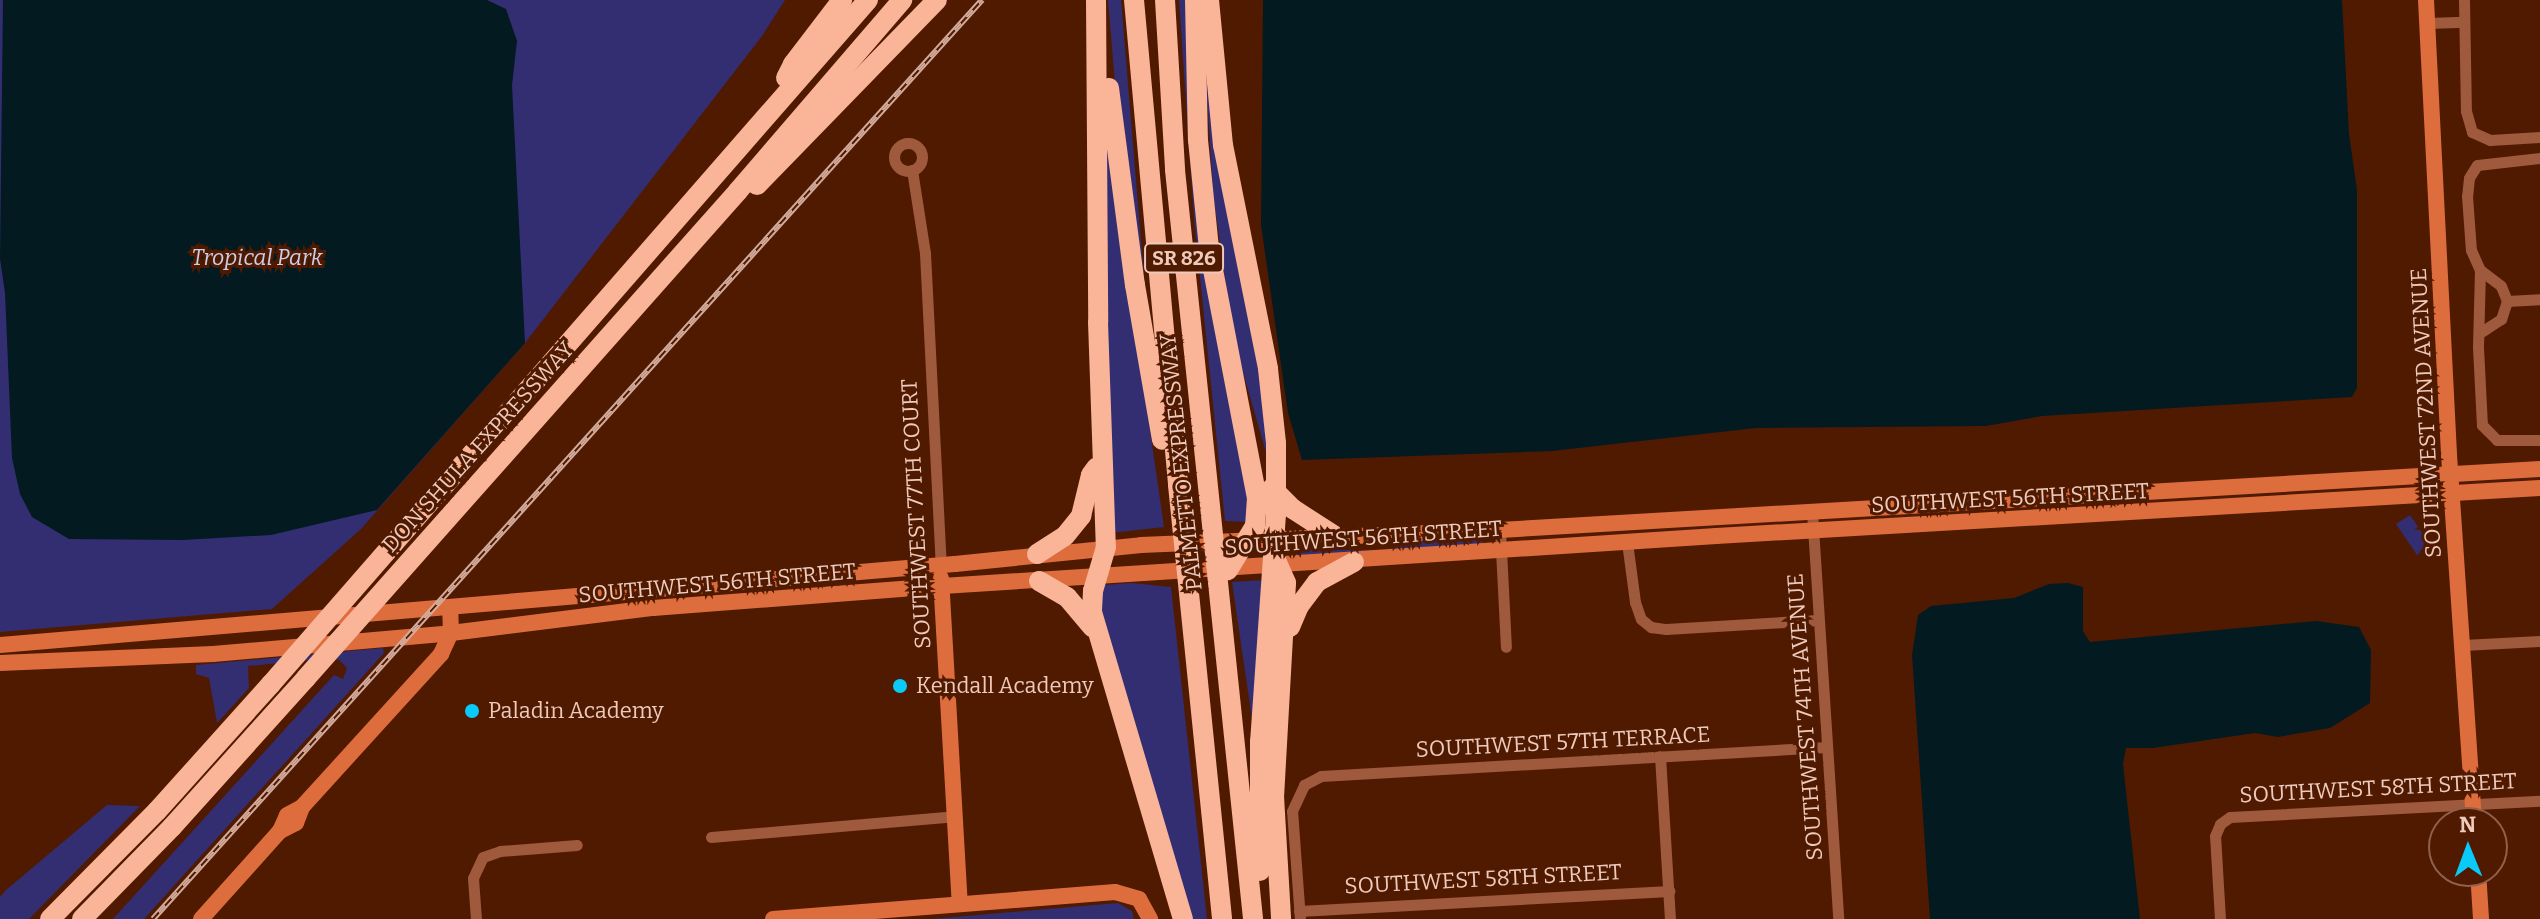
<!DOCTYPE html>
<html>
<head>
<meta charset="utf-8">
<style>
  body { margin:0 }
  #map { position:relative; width:2540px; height:919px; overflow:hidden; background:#501a01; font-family:Bitter,serif }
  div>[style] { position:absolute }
  .green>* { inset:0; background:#332d72 }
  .water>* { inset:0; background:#031a21 }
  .street>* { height:11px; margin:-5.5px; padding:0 5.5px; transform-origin:5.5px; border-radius:5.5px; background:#9f593c }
  .street>.ring { margin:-5.5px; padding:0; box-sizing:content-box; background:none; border:11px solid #9f593c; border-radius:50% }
  .secondary>* { height:16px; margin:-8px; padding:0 8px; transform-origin:8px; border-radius:8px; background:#de6d3d }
  .highway>* { height:20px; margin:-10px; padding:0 10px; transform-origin:10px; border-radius:10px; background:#fab498 }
  .rail>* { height:6px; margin-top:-3px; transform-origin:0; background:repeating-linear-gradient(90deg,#501a01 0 9px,#d2ab9c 0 18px); box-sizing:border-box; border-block:2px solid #d2ab9c }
  .dots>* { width:22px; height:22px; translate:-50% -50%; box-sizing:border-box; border:4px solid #501a01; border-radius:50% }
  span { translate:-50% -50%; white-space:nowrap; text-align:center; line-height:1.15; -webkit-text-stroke:6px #501a01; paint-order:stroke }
  .shield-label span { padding:2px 6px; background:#501a01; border:2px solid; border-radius:6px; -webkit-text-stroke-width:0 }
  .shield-label { font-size:20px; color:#eecabd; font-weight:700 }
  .park-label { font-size:22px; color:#ccceea; font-style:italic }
  .street-label { font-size:22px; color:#eecabd }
  .poi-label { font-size:22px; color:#eecabd }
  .left { translate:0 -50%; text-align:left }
  .north { position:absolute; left:2428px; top:807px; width:80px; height:80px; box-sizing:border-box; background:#501a01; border:2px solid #8f604c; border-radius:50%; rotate:359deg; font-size:22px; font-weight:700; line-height:32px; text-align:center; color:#eecabd }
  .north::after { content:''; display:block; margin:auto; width:28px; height:36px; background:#0acafa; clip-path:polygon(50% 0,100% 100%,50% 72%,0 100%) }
</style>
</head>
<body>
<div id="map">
  <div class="green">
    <i style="clip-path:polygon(0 0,785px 0,762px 36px,525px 343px,361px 529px,272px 609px,0 632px)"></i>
    <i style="clip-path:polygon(1108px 0,1121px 0,1144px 277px,1116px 95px)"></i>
    <i style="clip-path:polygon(1179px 0,1189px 0,1187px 40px,1249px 485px,1247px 522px,1225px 521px,1194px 218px)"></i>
    <i style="clip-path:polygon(1206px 81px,1255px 343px,1270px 466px,1242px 369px,1228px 301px,1213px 193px)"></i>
    <i style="clip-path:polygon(1110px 152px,1164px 527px,1111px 533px,1104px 221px,1105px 153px)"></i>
    <i style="clip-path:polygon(2410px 515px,2431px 546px,2417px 555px,2396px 524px)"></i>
    <i style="clip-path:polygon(1470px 537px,1485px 543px,1295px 560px,1295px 550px,1385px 550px,1429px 539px)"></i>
    <i style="clip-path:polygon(1264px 580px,1253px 726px,1232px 582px)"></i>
    <i style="clip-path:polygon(1131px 583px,1171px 587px,1207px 919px,1188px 919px,1099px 606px,1104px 585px)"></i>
    <i style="clip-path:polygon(383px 648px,384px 653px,144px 919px,113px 919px,334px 675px,343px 679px,347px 668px,339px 660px,330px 658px,248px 666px,249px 688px,217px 723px,209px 678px,196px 674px,196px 665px)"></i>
    <i style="clip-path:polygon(107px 805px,140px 806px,29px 919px,0 919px,0 897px,6px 890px)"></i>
    <i style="clip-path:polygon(1118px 903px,1132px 911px,1134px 919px,931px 919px)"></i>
  </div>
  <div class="water">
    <i style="clip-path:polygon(3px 0,487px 0,506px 9px,517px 41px,512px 85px,525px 343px,377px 510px,271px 535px,183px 540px,69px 539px,32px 517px,20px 494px,12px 458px,5px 293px,0 259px)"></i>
    <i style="clip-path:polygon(1263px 0,2342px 0,2349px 134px,2357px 190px,2357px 388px,2352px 397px,2042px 416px,1986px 426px,1756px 428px,1552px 451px,1302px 460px,1288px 413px,1261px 225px)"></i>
    <i style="clip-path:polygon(2068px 583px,2083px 587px,2083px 631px,2090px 642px,2316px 621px,2359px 627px,2371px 650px,2370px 703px,2330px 728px,2278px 737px,2255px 733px,2153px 748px,2126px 748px,2123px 764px,2140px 919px,1930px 919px,1912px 655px,1918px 615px,1931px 606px,2014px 598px,2049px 584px)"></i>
  </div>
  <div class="street">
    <i style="left:2464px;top:0;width:111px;rotate:89deg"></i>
    <i style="left:2466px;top:111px;width:22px;rotate:74deg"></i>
    <i style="left:2472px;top:132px;width:20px;rotate:24deg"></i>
    <i style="left:2490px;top:140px;width:50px;rotate:-3.4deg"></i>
    <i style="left:2427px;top:23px;width:37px;rotate:-2deg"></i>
    <i class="ring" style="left:894px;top:143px;width:17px;height:17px"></i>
    <i style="left:2540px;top:158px;width:63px;rotate:173.7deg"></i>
    <i style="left:2477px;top:165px;width:15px;rotate:122deg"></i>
    <i style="left:2469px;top:178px;width:18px;rotate:96deg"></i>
    <i style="left:2467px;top:196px;width:54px;rotate:85.8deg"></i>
    <i style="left:2471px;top:250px;width:22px;rotate:66deg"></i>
    <i style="left:2480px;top:270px;width:77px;rotate:91.5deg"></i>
    <i style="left:2478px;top:347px;width:78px;rotate:87.1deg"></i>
    <i style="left:2482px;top:425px;width:21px;rotate:45deg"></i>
    <i style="left:2497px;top:440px;width:43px"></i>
    <i style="left:912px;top:170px;width:84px;rotate:81.1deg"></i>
    <i style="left:925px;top:253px;width:312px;rotate:87.1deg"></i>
    <i style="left:2480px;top:270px;width:26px;rotate:37deg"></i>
    <i style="left:2501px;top:286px;width:16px;rotate:68deg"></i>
    <i style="left:2507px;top:301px;width:19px;rotate:108deg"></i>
    <i style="left:2501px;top:319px;width:24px;rotate:147deg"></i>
    <i style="left:2507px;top:301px;width:33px;rotate:-3deg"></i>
    <i style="left:1812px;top:512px;width:408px;rotate:86.3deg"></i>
    <i style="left:1500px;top:530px;width:117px;rotate:87.1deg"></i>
    <i style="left:1627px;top:542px;width:61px;rotate:82.4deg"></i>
    <i style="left:1635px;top:602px;width:18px;rotate:71deg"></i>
    <i style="left:1641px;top:619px;width:13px;rotate:39deg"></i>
    <i style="left:1651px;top:627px;width:15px;rotate:8deg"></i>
    <i style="left:1666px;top:629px;width:152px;rotate:-3.4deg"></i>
    <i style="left:2463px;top:645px;width:77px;rotate:-3deg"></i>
    <i style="left:1660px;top:756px;width:163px;rotate:86.5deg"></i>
    <i style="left:711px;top:837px;width:244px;rotate:-4.9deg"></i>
    <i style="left:1299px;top:911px;width:371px;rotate:-3.1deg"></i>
    <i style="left:476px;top:919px;width:41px;rotate:-94.2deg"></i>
    <i style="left:473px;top:878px;width:23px;rotate:-65deg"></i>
    <i style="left:483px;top:857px;width:18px;rotate:-19deg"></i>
    <i style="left:500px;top:851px;width:77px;rotate:-4.5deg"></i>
    <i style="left:1300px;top:919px;width:108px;rotate:-94.2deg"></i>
    <i style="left:1292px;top:811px;width:29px;rotate:-65deg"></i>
    <i style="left:1304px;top:785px;width:19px;rotate:-28deg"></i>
    <i style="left:1321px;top:776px;width:507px;rotate:-3.28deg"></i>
    <i style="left:2220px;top:919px;width:83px;rotate:-93.4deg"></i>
    <i style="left:2215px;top:836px;width:13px;rotate:-67deg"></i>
    <i style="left:2220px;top:824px;width:12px;rotate:-35deg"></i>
    <i style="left:2230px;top:817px;width:310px;rotate:-3deg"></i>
  </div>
  <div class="secondary">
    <i style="left:2426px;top:0;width:456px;rotate:87.1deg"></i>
    <i style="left:2449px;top:455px;width:369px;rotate:86.1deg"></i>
    <i style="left:941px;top:578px;width:326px;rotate:86.7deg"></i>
    <i style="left:0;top:645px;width:958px;rotate:-4.85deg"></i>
    <i style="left:955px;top:564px;width:187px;rotate:-5.8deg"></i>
    <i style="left:1141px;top:545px;width:359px;rotate:-2.4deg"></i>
    <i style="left:1500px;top:530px;width:1042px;rotate:-3.36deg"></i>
    <i style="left:0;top:663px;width:213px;rotate:-2.4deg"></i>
    <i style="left:213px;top:654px;width:239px;rotate:-5deg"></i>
    <i style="left:451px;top:633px;width:204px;rotate:-7.1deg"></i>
    <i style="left:653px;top:608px;width:275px;rotate:-4.4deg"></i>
    <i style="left:927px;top:587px;width:791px;rotate:-3.7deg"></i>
    <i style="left:1716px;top:536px;width:825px;rotate:-3.33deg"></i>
    <i style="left:280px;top:831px;width:17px;rotate:-66deg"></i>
    <i style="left:287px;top:815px;width:17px;rotate:-28deg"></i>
    <i style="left:302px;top:807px;width:207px;rotate:-47.7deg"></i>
    <i style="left:441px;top:654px;width:23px;rotate:-65deg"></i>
    <i style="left:451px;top:633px;width:26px;rotate:-92deg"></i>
    <i style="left:2478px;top:871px;width:48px;rotate:86.4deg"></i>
    <i style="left:201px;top:919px;width:118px;rotate:-48.1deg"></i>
    <i style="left:280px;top:831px;width:18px;rotate:-27deg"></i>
    <i style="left:296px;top:823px;width:17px;rotate:-69deg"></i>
    <i style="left:773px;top:919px;width:343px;rotate:-4.5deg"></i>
    <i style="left:1115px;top:892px;width:25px;rotate:16deg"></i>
    <i style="left:1139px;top:899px;width:23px;rotate:61deg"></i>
  </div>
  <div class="highway">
    <i style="left:1096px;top:0;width:322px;rotate:89.6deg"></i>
    <i style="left:1098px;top:322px;width:225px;rotate:88deg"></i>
    <i style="left:1106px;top:547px;width:46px;rotate:106.5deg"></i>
    <i style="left:1093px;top:591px;width:21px;rotate:93deg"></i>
    <i style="left:1092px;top:612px;width:320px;rotate:73.5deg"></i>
    <i style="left:1134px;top:0;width:487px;rotate:84.8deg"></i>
    <i style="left:1178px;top:485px;width:436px;rotate:84.2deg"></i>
    <i style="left:1165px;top:0;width:170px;rotate:86.6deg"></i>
    <i style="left:1175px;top:170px;width:753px;rotate:84.05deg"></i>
    <i style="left:1195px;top:0;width:140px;rotate:88.8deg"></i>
    <i style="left:1198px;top:140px;width:110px;rotate:84.2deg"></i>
    <i style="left:1209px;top:249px;width:254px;rotate:79.1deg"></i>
    <i style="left:1257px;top:498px;width:28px;rotate:94deg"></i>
    <i style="left:1255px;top:526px;width:52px;rotate:121.5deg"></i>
    <i style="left:1209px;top:0;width:146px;rotate:84.5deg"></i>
    <i style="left:1223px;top:145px;width:228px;rotate:78.6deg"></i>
    <i style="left:1268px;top:369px;width:74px;rotate:83.8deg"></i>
    <i style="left:1276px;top:443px;width:71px;rotate:90deg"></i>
    <i style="left:1276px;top:514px;width:228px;rotate:94deg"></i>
    <i style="left:1260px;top:741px;width:130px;rotate:90deg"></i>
    <i style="left:786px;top:78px;width:16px;rotate:-63deg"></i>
    <i style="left:793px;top:64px;width:81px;rotate:-52.6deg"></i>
    <i style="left:1109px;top:88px;width:199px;rotate:82.5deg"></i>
    <i style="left:1135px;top:285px;width:157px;rotate:80.1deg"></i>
    <i style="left:757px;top:185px;width:258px;rotate:-45.8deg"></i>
    <i style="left:1272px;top:488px;width:30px;rotate:45deg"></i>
    <i style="left:1293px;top:509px;width:54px;rotate:32.8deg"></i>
    <i style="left:1037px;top:554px;width:33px;rotate:-33deg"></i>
    <i style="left:1065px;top:536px;width:26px;rotate:-51deg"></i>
    <i style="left:1081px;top:516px;width:42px;rotate:-76.3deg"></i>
    <i style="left:1091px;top:475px;width:9px;rotate:-54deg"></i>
    <i style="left:1275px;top:558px;width:27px;rotate:66deg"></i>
    <i style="left:1286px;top:583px;width:213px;rotate:93.2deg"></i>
    <i style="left:1274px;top:796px;width:123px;rotate:86.7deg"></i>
    <i style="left:1039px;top:581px;width:32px;rotate:30deg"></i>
    <i style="left:1067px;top:597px;width:40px;rotate:50deg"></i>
    <i style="left:1290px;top:627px;width:23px;rotate:-67deg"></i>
    <i style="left:1299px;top:606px;width:30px;rotate:-53deg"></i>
    <i style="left:1317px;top:582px;width:42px;rotate:-28.4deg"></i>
    <i style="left:50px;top:919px;width:152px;rotate:-45.3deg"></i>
    <i style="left:157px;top:811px;width:171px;rotate:-48.1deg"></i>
    <i style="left:271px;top:684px;width:908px;rotate:-48.89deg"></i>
    <i style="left:82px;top:919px;width:129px;rotate:-45.6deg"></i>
    <i style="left:172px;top:827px;width:200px;rotate:-48deg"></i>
    <i style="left:306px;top:678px;width:651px;rotate:-48.42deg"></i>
    <i style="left:738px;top:191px;width:252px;rotate:-49.3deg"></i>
  </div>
  <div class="rail">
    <i style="left:153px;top:919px;width:1238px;rotate:-47.95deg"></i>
  </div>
  <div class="dots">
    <i style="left:900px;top:686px;background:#0acafa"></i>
    <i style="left:472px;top:711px;background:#0acafa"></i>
  </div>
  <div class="shield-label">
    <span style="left:1184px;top:258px">SR 826</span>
  </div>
  <div class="park-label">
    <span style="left:257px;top:258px">Tropical Park</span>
  </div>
  <div class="street-label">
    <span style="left:2426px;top:413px;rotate:-93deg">SOUTHWEST 72ND AVENUE</span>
    <span style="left:478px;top:447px;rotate:-48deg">DON SHULA EXPRESSWAY</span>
    <span style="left:1181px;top:462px;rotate:-96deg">PALMETTO EXPRESSWAY</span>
    <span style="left:2010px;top:498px;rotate:-3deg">SOUTHWEST 56TH STREET</span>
    <span style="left:916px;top:514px;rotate:-93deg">SOUTHWEST 77TH COURT</span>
    <span style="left:1363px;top:538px;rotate:-4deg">SOUTHWEST 56TH STREET</span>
    <span style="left:717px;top:583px;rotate:-5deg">SOUTHWEST 56TH STREET</span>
    <span style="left:1805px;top:717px;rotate:-94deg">SOUTHWEST 74TH AVENUE</span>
    <span style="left:1563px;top:742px;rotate:-3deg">SOUTHWEST 57TH TERRACE</span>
    <span style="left:2378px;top:788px;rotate:-3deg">SOUTHWEST 58TH STREET</span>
    <span style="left:1483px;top:879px;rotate:-3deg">SOUTHWEST 58TH STREET</span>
  </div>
  <div class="poi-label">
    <span class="left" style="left:916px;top:686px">Kendall Academy</span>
    <span class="left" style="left:488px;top:711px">Paladin Academy</span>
  </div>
  <div class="north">N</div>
</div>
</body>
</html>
